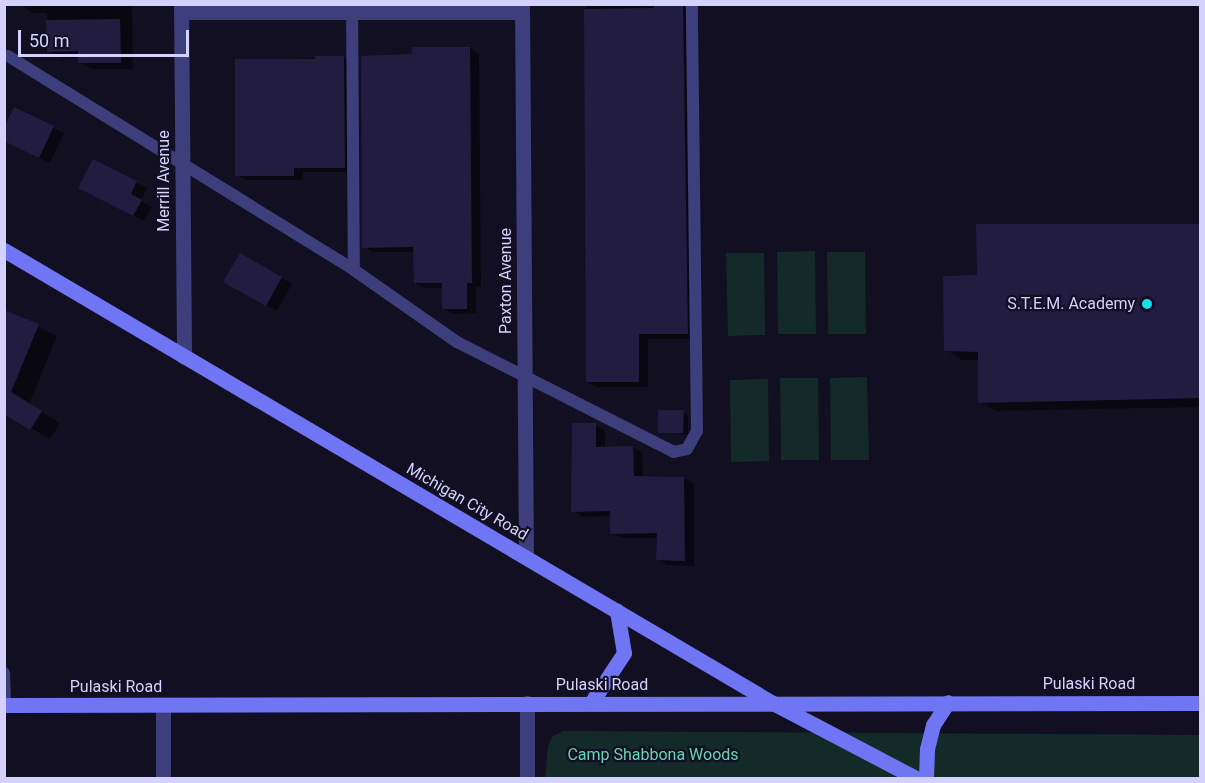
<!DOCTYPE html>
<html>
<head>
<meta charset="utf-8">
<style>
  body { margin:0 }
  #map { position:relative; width:1205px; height:783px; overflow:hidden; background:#110f21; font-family:Roboto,sans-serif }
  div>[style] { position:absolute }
  .green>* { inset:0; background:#132a28 }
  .shadow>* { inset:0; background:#0007 }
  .building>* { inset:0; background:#221c40 }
  .lane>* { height:12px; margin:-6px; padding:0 6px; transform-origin:6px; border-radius:6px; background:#3d3f7c }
  .street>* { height:15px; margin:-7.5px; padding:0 7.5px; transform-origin:7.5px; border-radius:7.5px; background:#3d3f7c }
  .secondary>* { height:15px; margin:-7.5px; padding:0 7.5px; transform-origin:7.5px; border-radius:7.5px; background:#7075f4 }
  .dots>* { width:16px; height:16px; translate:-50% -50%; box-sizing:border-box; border:3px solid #110f21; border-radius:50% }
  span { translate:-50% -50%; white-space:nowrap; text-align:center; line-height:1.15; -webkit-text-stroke:4.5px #110f21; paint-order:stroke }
  .street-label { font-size:16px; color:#d4d2fc }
  .poi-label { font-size:16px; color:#d4d2fc }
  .right { translate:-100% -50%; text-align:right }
  .park-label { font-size:16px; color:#64d6b2 }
  .frame { position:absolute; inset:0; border:6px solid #d4d2fc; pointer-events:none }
  .scale { position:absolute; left:18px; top:30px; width:171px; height:27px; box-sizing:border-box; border:3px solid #d4d2fc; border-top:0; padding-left:8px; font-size:18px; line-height:21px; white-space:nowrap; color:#d4d2fc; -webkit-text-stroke:4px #110f21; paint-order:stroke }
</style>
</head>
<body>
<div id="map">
  <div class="green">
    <i style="clip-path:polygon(815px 251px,816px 334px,778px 334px,777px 252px)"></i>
    <i style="clip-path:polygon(827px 252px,865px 252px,866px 334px,828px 334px)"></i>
    <i style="clip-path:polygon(726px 253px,764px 253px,765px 335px,728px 336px)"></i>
    <i style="clip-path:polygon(867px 377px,869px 460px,831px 460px,830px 378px)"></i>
    <i style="clip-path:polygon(780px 378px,818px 378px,819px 460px,781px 460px)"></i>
    <i style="clip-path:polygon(768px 379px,769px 461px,731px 462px,730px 380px)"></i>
    <i style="clip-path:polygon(563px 731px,1200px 735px,1200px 778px,545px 778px,548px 746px,553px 736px)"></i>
  </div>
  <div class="shadow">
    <i style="clip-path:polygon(20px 4px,141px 4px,132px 7px,133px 69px,92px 69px,79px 62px,79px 58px,61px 58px,48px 51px,47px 13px,33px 13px)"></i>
    <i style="clip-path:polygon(586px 4px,692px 4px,696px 339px,648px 339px,648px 387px,596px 387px,587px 382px)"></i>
    <i style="clip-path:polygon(469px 48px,479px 54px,481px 287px,476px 287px,476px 313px,453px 314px,443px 308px,443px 288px,425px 288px,415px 283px,415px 252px,373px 252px,364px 247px,414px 56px)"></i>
    <i style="clip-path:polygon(344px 57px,353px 63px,354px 172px,303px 172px,303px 180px,246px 180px,237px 175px,237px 61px)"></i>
    <i style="clip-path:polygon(15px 109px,64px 133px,50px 163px,12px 144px)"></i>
    <i style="clip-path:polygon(94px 161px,147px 188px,141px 201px,152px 207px,144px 221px,91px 194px)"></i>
    <i style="clip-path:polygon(978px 225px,1200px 225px,1200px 407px,996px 411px,980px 402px,980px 360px,962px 360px,946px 350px,979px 277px)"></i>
    <i style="clip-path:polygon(241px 255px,292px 284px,277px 311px,225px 282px)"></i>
    <i style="clip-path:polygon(4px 311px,57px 336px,29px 404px,60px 423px,50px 439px,4px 412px)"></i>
    <i style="clip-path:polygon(683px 412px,688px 415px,688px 435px,660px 432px)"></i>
    <i style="clip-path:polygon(595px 425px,605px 431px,605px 448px,633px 447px,642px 453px,643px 478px,684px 478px,694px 484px,694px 566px,668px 565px,658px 559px,658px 538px,622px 538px,612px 533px,612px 516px,583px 517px,573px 511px)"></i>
  </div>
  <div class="building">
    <i style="clip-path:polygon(654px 4px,683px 4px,688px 334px,639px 334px,639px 382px,586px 382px,584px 9px,654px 8px)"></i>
    <i style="clip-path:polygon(120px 19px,121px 63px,78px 63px,78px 51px,47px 52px,46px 20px)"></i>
    <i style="clip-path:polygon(412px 47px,470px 47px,472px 283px,467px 283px,467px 309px,442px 309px,442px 283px,414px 283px,413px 247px,362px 248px,361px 56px,412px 54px)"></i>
    <i style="clip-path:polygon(315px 56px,344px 56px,345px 168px,294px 168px,294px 176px,235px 176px,235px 59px,315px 59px)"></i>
    <i style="clip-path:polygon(14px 107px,54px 126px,39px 158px,4px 141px,4px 128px)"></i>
    <i style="clip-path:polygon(93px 159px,137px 181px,131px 194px,142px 200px,133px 216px,78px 188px)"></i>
    <i style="clip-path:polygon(976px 224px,1200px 224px,1200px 398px,978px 403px,978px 352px,944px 351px,943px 276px,977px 275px)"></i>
    <i style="clip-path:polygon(240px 253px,282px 277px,266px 306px,223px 282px)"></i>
    <i style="clip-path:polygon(4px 310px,39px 324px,11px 392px,42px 411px,30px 430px,4px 414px)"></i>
    <i style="clip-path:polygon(658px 410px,684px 410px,683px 433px,658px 433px)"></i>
    <i style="clip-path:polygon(572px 423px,596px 423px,596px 447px,633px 446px,634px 476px,684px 477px,685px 561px,656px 560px,657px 533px,610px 534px,610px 511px,571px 512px)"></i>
  </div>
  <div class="lane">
    <i style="left:352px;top:4px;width:266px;rotate:89.6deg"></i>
    <i style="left:8px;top:56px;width:407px;rotate:31.7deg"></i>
    <i style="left:354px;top:270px;width:126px;rotate:35deg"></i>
    <i style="left:457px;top:342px;width:243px;rotate:26.9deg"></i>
    <i style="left:674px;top:452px;width:13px;rotate:-13deg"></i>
    <i style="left:687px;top:449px;width:21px;rotate:-61deg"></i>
    <i style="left:697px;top:431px;width:427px;rotate:-90.7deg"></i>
    <i style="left:4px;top:673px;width:32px;rotate:88deg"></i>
  </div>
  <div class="street">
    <i style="left:181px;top:4px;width:353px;rotate:89.5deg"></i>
    <i style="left:522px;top:4px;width:553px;rotate:89.59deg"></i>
    <i style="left:181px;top:12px;width:341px"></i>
    <i style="left:527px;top:703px;width:75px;rotate:90deg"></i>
    <i style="left:163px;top:705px;width:73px;rotate:90deg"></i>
  </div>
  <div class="secondary">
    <i style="left:4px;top:250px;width:890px;rotate:30.51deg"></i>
    <i style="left:771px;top:702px;width:164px;rotate:27.7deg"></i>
    <i style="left:591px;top:703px;width:60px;rotate:-56.6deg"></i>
    <i style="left:624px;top:653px;width:43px;rotate:-99.5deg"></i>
    <i style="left:4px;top:705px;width:1196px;rotate:-0.1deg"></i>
    <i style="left:926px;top:778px;width:29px;rotate:-88deg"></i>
    <i style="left:927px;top:749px;width:25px;rotate:-76deg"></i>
    <i style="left:933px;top:725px;width:27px;rotate:-57deg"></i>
  </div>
  <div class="dots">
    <i style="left:1147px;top:304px;background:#11e0e9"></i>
  </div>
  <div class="street-label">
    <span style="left:164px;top:181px;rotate:-90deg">Merrill Avenue</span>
    <span style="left:506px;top:281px;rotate:-90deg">Paxton Avenue</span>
    <span style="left:467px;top:502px;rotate:30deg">Michigan City Road</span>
    <span style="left:1089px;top:684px">Pulaski Road</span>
    <span style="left:602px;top:685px">Pulaski Road</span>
    <span style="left:116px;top:687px">Pulaski Road</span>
  </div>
  <div class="poi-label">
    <span class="right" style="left:1135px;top:304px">S.T.E.M. Academy</span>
  </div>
  <div class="park-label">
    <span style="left:653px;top:755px">Camp Shabbona Woods</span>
  </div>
  <div class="frame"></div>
  <div class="scale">50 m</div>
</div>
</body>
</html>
